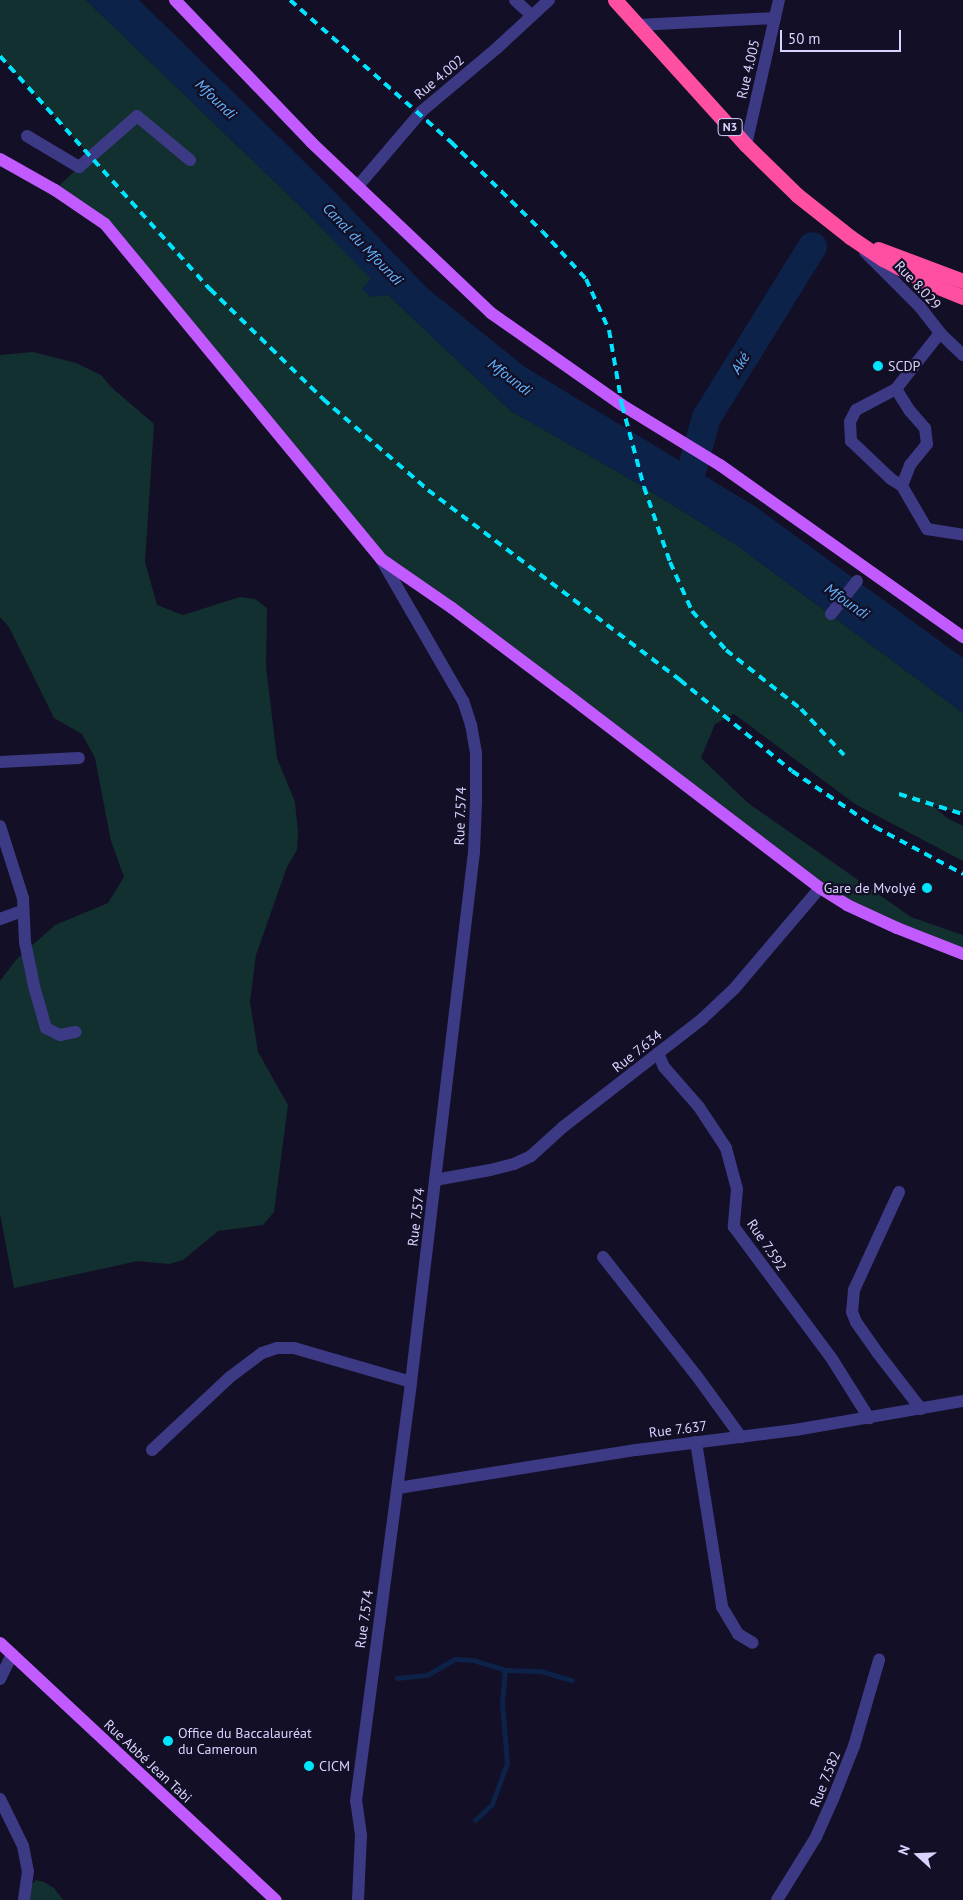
<!DOCTYPE html>
<html>
<head>
<meta charset="utf-8">
<style>
  body { margin:0 }
  #map { position:relative; width:963px; height:1900px; overflow:hidden; background:#130f26; font-family:"PT Sans",sans-serif }
  div>[style] { position:absolute }
  .green>* { inset:0; background:#12302f }
  .water>* { inset:0; background:#0c2248 }
  .stream>* { height:5px; margin:-2.5px; padding:0 2.5px; transform-origin:2.5px; border-radius:2.5px; background:#0c2248 }
  .river>* { height:29px; margin:-14.5px; padding:0 14.5px; transform-origin:14.5px; border-radius:14.5px; background:#0c2248 }
  .minor>* { height:12px; margin:-6px; padding:0 6px; transform-origin:6px; border-radius:6px; background:#3d3a85 }
  .major>* { height:12px; margin:-6px; padding:0 6px; transform-origin:6px; border-radius:6px; background:#c25bff }
  .highway>* { height:15px; margin:-7.5px; padding:0 7.5px; transform-origin:7.5px; border-radius:7.5px; background:#ff4fa3 }
  .rail>* { height:4px; margin-top:-2px; transform-origin:0; background:repeating-linear-gradient(90deg,#00e5ff 0 8px,transparent 0 14px) }
  .dots>* { width:14px; height:14px; translate:-50% -50%; box-sizing:border-box; border:2px solid #130f26; border-radius:50% }
  span { translate:-50% -50%; white-space:nowrap; text-align:center; line-height:1.15; -webkit-text-stroke:4.5px #130f26; paint-order:stroke }
  .shield-label span { padding:1px 4px; background:#130f26; border:1px solid; border-radius:4px; -webkit-text-stroke-width:0 }
  .shield-label { font-size:12px; color:#d9d4ff; font-weight:700 }
  .street-label { font-size:14px; color:#d9d4ff }
  .poi-label { font-size:14px; color:#d9d4ff }
  .left { translate:0 -50%; text-align:left }
  .right { translate:-100% -50%; text-align:right }
  .water-label { font-size:15px; color:#62b6ff; font-style:italic }
  .north { position:absolute; left:893px; top:1830px; width:50px; height:50px; -webkit-text-stroke:4px #130f26; paint-order:stroke; rotate:290deg; font-size:14px; font-weight:700; line-height:20px; text-align:center; color:#d9d4ff }
  .north::after { content:''; display:block; margin:auto; width:18px; height:22px; background:#d9d4ff; clip-path:polygon(50% 0,100% 100%,50% 72%,0 100%) }
  .scale { position:absolute; left:780px; top:30px; width:121px; height:22px; box-sizing:border-box; border:2px solid #d9d4ff; border-top:0; padding-left:6px; font-size:15px; line-height:18px; white-space:nowrap; color:#d9d4ff; -webkit-text-stroke:4px #130f26; paint-order:stroke }
</style>
</head>
<body>
<div id="map">
  <div class="green">
    <i style="clip-path:polygon(0 0,86px 0,303px 209px,372px 279px,362px 289px,388px 295px,511px 411px,644px 487px,735px 544px,963px 713px,963px 814px,932px 805px,947px 818px,963px 826px,963px 861px,855px 804px,734px 714px,715px 724px,701px 758px,748px 803px,911px 917px,963px 935px,963px 954px,847px 905px,381px 559px,125px 245px,55px 190px,90px 156px,0 56px)"></i>
    <i style="clip-path:polygon(33px 352px,76px 363px,101px 375px,111px 387px,154px 424px,145px 562px,157px 605px,183px 615px,240px 597px,255px 599px,267px 608px,266px 667px,277px 758px,295px 802px,298px 833px,297px 850px,287px 867px,256px 955px,250px 1002px,258px 1052px,288px 1105px,274px 1212px,263px 1225px,218px 1231px,183px 1260px,169px 1264px,138px 1261px,14px 1288px,0 1214px,0 981px,16px 960px,55px 925px,108px 903px,124px 877px,111px 841px,95px 758px,82px 734px,54px 718px,9px 627px,0 617px,0 355px)"></i>
    <i style="clip-path:polygon(36px 1880px,44px 1882px,54px 1888px,63px 1900px,27px 1900px,30px 1886px)"></i>
  </div>
  <div class="water">
    <i style="clip-path:polygon(86px 0,139px 0,327px 184px,427px 288px,525px 367px,756px 507px,963px 658px,963px 713px,735px 544px,644px 487px,511px 411px,388px 295px,371px 297px,362px 289px,371px 279px,303px 209px)"></i>
  </div>
  <div class="stream">
    <i style="left:397px;top:1678px;width:30px;rotate:-6deg"></i>
    <i style="left:427px;top:1675px;width:32px;rotate:-30deg"></i>
    <i style="left:455px;top:1659px;width:18px;rotate:3deg"></i>
    <i style="left:473px;top:1660px;width:34px;rotate:17deg"></i>
    <i style="left:506px;top:1670px;width:34px;rotate:2deg"></i>
    <i style="left:540px;top:1671px;width:33px;rotate:16deg"></i>
    <i style="left:475px;top:1820px;width:23px;rotate:-43deg"></i>
    <i style="left:492px;top:1804px;width:44px;rotate:-69.9deg"></i>
    <i style="left:507px;top:1763px;width:60px;rotate:-94.8deg"></i>
    <i style="left:502px;top:1703px;width:33px;rotate:-85deg"></i>
  </div>
  <div class="river">
    <i style="left:686px;top:488px;width:74px;rotate:-74.3deg"></i>
    <i style="left:706px;top:417px;width:201px;rotate:-58.2deg"></i>
  </div>
  <div class="minor">
    <i style="left:515px;top:0;width:23px;rotate:43deg"></i>
    <i style="left:638px;top:25px;width:137px;rotate:-2.9deg"></i>
    <i style="left:27px;top:136px;width:61px;rotate:30.8deg"></i>
    <i style="left:79px;top:167px;width:77px;rotate:-41.3deg"></i>
    <i style="left:137px;top:116px;width:69px;rotate:39.7deg"></i>
    <i style="left:746px;top:145px;width:149px;rotate:-77.2deg"></i>
    <i style="left:358px;top:186px;width:99px;rotate:-49.5deg"></i>
    <i style="left:422px;top:111px;width:98px;rotate:-40deg"></i>
    <i style="left:497px;top:48px;width:71px;rotate:-42.7deg"></i>
    <i style="left:865px;top:252px;width:78px;rotate:45deg"></i>
    <i style="left:920px;top:307px;width:33px;rotate:52deg"></i>
    <i style="left:940px;top:333px;width:32px;rotate:44deg"></i>
    <i style="left:940px;top:333px;width:71px;rotate:128.2deg"></i>
    <i style="left:896px;top:389px;width:45px;rotate:152.3deg"></i>
    <i style="left:856px;top:410px;width:13px;rotate:117deg"></i>
    <i style="left:850px;top:422px;width:19px;rotate:87deg"></i>
    <i style="left:851px;top:441px;width:55px;rotate:43.5deg"></i>
    <i style="left:891px;top:479px;width:13px;rotate:32deg"></i>
    <i style="left:902px;top:486px;width:50px;rotate:59.8deg"></i>
    <i style="left:927px;top:529px;width:36px;rotate:9deg"></i>
    <i style="left:896px;top:389px;width:26px;rotate:58deg"></i>
    <i style="left:910px;top:411px;width:23px;rotate:49deg"></i>
    <i style="left:925px;top:428px;width:16px;rotate:83deg"></i>
    <i style="left:927px;top:444px;width:27px;rotate:129deg"></i>
    <i style="left:910px;top:465px;width:22px;rotate:111deg"></i>
    <i style="left:831px;top:614px;width:42px;rotate:-51.8deg"></i>
    <i style="left:0;top:762px;width:79px;rotate:-2.9deg"></i>
    <i style="left:0;top:826px;width:76px;rotate:72.3deg"></i>
    <i style="left:23px;top:898px;width:44px;rotate:87.4deg"></i>
    <i style="left:25px;top:942px;width:45px;rotate:78.4deg"></i>
    <i style="left:34px;top:986px;width:44px;rotate:74.1deg"></i>
    <i style="left:46px;top:1028px;width:16px;rotate:27deg"></i>
    <i style="left:60px;top:1035px;width:16px;rotate:-11deg"></i>
    <i style="left:0;top:919px;width:23px;rotate:-20deg"></i>
    <i style="left:658px;top:1053px;width:15px;rotate:67deg"></i>
    <i style="left:664px;top:1067px;width:53px;rotate:48.8deg"></i>
    <i style="left:699px;top:1107px;width:49px;rotate:56.6deg"></i>
    <i style="left:726px;top:1148px;width:42px;rotate:75deg"></i>
    <i style="left:737px;top:1189px;width:38px;rotate:95deg"></i>
    <i style="left:734px;top:1227px;width:164px;rotate:53.4deg"></i>
    <i style="left:832px;top:1359px;width:70px;rotate:57.9deg"></i>
    <i style="left:435px;top:1180px;width:56px;rotate:-10.3deg"></i>
    <i style="left:490px;top:1170px;width:25px;rotate:-14deg"></i>
    <i style="left:514px;top:1164px;width:19px;rotate:-25deg"></i>
    <i style="left:531px;top:1156px;width:43px;rotate:-42.2deg"></i>
    <i style="left:563px;top:1127px;width:176px;rotate:-37.8deg"></i>
    <i style="left:702px;top:1019px;width:44px;rotate:-43.2deg"></i>
    <i style="left:734px;top:989px;width:133px;rotate:-49.6deg"></i>
    <i style="left:899px;top:1192px;width:108px;rotate:114.7deg"></i>
    <i style="left:854px;top:1290px;width:22px;rotate:95deg"></i>
    <i style="left:852px;top:1312px;width:11px;rotate:68deg"></i>
    <i style="left:856px;top:1322px;width:37px;rotate:55deg"></i>
    <i style="left:877px;top:1352px;width:72px;rotate:52.3deg"></i>
    <i style="left:603px;top:1257px;width:150px;rotate:51.8deg"></i>
    <i style="left:696px;top:1375px;width:77px;rotate:54deg"></i>
    <i style="left:696px;top:1442px;width:167px;rotate:81deg"></i>
    <i style="left:722px;top:1607px;width:31px;rotate:59deg"></i>
    <i style="left:738px;top:1634px;width:17px;rotate:31deg"></i>
    <i style="left:152px;top:1450px;width:107px;rotate:-43.1deg"></i>
    <i style="left:230px;top:1377px;width:40px;rotate:-37deg"></i>
    <i style="left:262px;top:1353px;width:16px;rotate:-18deg"></i>
    <i style="left:277px;top:1348px;width:17px"></i>
    <i style="left:294px;top:1348px;width:122px;rotate:16.2deg"></i>
    <i style="left:398px;top:1488px;width:241px;rotate:-9.1deg"></i>
    <i style="left:636px;top:1450px;width:160px;rotate:-7.2deg"></i>
    <i style="left:795px;top:1430px;width:170px;rotate:-9.8deg"></i>
    <i style="left:0;top:1679px;width:28px;rotate:-64deg"></i>
    <i style="left:0;top:1799px;width:52px;rotate:63.9deg"></i>
    <i style="left:23px;top:1846px;width:25px;rotate:79deg"></i>
    <i style="left:28px;top:1871px;width:29px;rotate:98deg"></i>
    <i style="left:358px;top:1900px;width:65px;rotate:-87.4deg"></i>
    <i style="left:361px;top:1835px;width:34px;rotate:-98deg"></i>
    <i style="left:356px;top:1801px;width:423px;rotate:-82.5deg"></i>
    <i style="left:411px;top:1382px;width:534px;rotate:-83.22deg"></i>
    <i style="left:474px;top:852px;width:50px;rotate:-87.7deg"></i>
    <i style="left:476px;top:802px;width:49px;rotate:-90deg"></i>
    <i style="left:476px;top:753px;width:28px;rotate:-100deg"></i>
    <i style="left:471px;top:725px;width:25px;rotate:-108deg"></i>
    <i style="left:463px;top:701px;width:164px;rotate:-120deg"></i>
    <i style="left:777px;top:1900px;width:74px;rotate:-58.2deg"></i>
    <i style="left:816px;top:1837px;width:42px;rotate:-65.9deg"></i>
    <i style="left:833px;top:1799px;width:57px;rotate:-68.4deg"></i>
    <i style="left:854px;top:1746px;width:90px;rotate:-73.8deg"></i>
  </div>
  <div class="major">
    <i style="left:175px;top:0;width:198px;rotate:46.2deg"></i>
    <i style="left:312px;top:143px;width:247px;rotate:43.5deg"></i>
    <i style="left:491px;top:313px;width:160px;rotate:35.1deg"></i>
    <i style="left:622px;top:405px;width:115px;rotate:31.5deg"></i>
    <i style="left:720px;top:465px;width:298px;rotate:35.3deg"></i>
    <i style="left:0;top:159px;width:63px;rotate:29.4deg"></i>
    <i style="left:55px;top:190px;width:60px;rotate:34.2deg"></i>
    <i style="left:105px;top:224px;width:434px;rotate:50.5deg"></i>
    <i style="left:381px;top:559px;width:86px;rotate:34.6deg"></i>
    <i style="left:452px;top:608px;width:141px;rotate:37deg"></i>
    <i style="left:565px;top:693px;width:321px;rotate:37.4deg"></i>
    <i style="left:820px;top:888px;width:32px;rotate:32deg"></i>
    <i style="left:847px;top:905px;width:55px;rotate:24.7deg"></i>
    <i style="left:897px;top:928px;width:71px;rotate:21.5deg"></i>
    <i style="left:0;top:1643px;width:377px;rotate:43deg"></i>
  </div>
  <div class="highway">
    <i style="left:615px;top:0;width:195px;rotate:47.9deg"></i>
    <i style="left:746px;top:145px;width:71px;rotate:44.4deg"></i>
    <i style="left:797px;top:195px;width:68px;rotate:38.4deg"></i>
    <i style="left:850px;top:237px;width:40px;rotate:34deg"></i>
    <i style="left:883px;top:259px;width:49px;rotate:28.1deg"></i>
    <i style="left:926px;top:282px;width:40px;rotate:22deg"></i>
    <i style="left:878px;top:249px;width:91px;rotate:20.6deg"></i>
  </div>
  <div class="rail">
    <i style="left:290px;top:0;width:215px;rotate:41.4deg"></i>
    <i style="left:451px;top:142px;width:127px;rotate:44.4deg"></i>
    <i style="left:542px;top:231px;width:65px;rotate:47.5deg"></i>
    <i style="left:586px;top:279px;width:56px;rotate:65.7deg"></i>
    <i style="left:609px;top:330px;width:76px;rotate:80.2deg"></i>
    <i style="left:622px;top:405px;width:85px;rotate:75deg"></i>
    <i style="left:644px;top:487px;width:79px;rotate:70.9deg"></i>
    <i style="left:670px;top:562px;width:54px;rotate:65.8deg"></i>
    <i style="left:692px;top:611px;width:52px;rotate:48.9deg"></i>
    <i style="left:726px;top:650px;width:95px;rotate:38.2deg"></i>
    <i style="left:801px;top:709px;width:63px;rotate:46.9deg"></i>
    <i style="left:0;top:56px;width:314px;rotate:48deg"></i>
    <i style="left:210px;top:289px;width:158px;rotate:44.2deg"></i>
    <i style="left:323px;top:399px;width:139px;rotate:40.9deg"></i>
    <i style="left:428px;top:490px;width:316px;rotate:37deg"></i>
    <i style="left:680px;top:680px;width:144px;rotate:39.1deg"></i>
    <i style="left:792px;top:771px;width:100px;rotate:34deg"></i>
    <i style="left:875px;top:827px;width:100px;rotate:28.1deg"></i>
    <i style="left:899px;top:794px;width:67px;rotate:17.4deg"></i>
  </div>
  <div class="dots">
    <i style="left:878px;top:366px;background:#00e5ff"></i>
    <i style="left:927px;top:888px;background:#00e5ff"></i>
    <i style="left:168px;top:1741px;background:#00e5ff"></i>
    <i style="left:309px;top:1766px;background:#00e5ff"></i>
  </div>
  <div class="shield-label">
    <span style="left:730px;top:127px">N3</span>
  </div>
  <div class="street-label">
    <span style="left:748px;top:69px;rotate:-77deg">Rue 4.005</span>
    <span style="left:439px;top:77px;rotate:-40deg">Rue 4.002</span>
    <span style="left:918px;top:285px;rotate:47deg">Rue 8.029</span>
    <span style="left:460px;top:816px;rotate:-88deg">Rue 7.574</span>
    <span style="left:637px;top:1051px;rotate:-38deg">Rue 7.634</span>
    <span style="left:416px;top:1217px;rotate:-83deg">Rue 7.574</span>
    <span style="left:767px;top:1245px;rotate:56deg">Rue 7.592</span>
    <span style="left:678px;top:1429px;rotate:-7deg">Rue 7.637</span>
    <span style="left:364px;top:1619px;rotate:-82deg">Rue 7.574</span>
    <span style="left:148px;top:1761px;rotate:43deg">Rue Abbé Jean Tabi</span>
    <span style="left:825px;top:1779px;rotate:-68deg">Rue 7.582</span>
  </div>
  <div class="poi-label">
    <span class="left" style="left:888px;top:366px">SCDP</span>
    <span class="right" style="left:916px;top:888px">Gare de Mvolyé</span>
    <span class="left" style="left:178px;top:1741px">Office du Baccalauréat<br>du Cameroun</span>
    <span class="left" style="left:319px;top:1766px">CICM</span>
  </div>
  <div class="water-label">
    <span style="left:216px;top:99px;rotate:44deg">Mfoundi</span>
    <span style="left:363px;top:244px;rotate:46deg">Canal du Mfoundi</span>
    <span style="left:740px;top:363px;rotate:-58deg">Aké</span>
    <span style="left:510px;top:377px;rotate:37deg">Mfoundi</span>
    <span style="left:847px;top:601px;rotate:35deg">Mfoundi</span>
  </div>
  <div class="north">N</div>
  <div class="scale">50 m</div>
</div>
</body>
</html>
